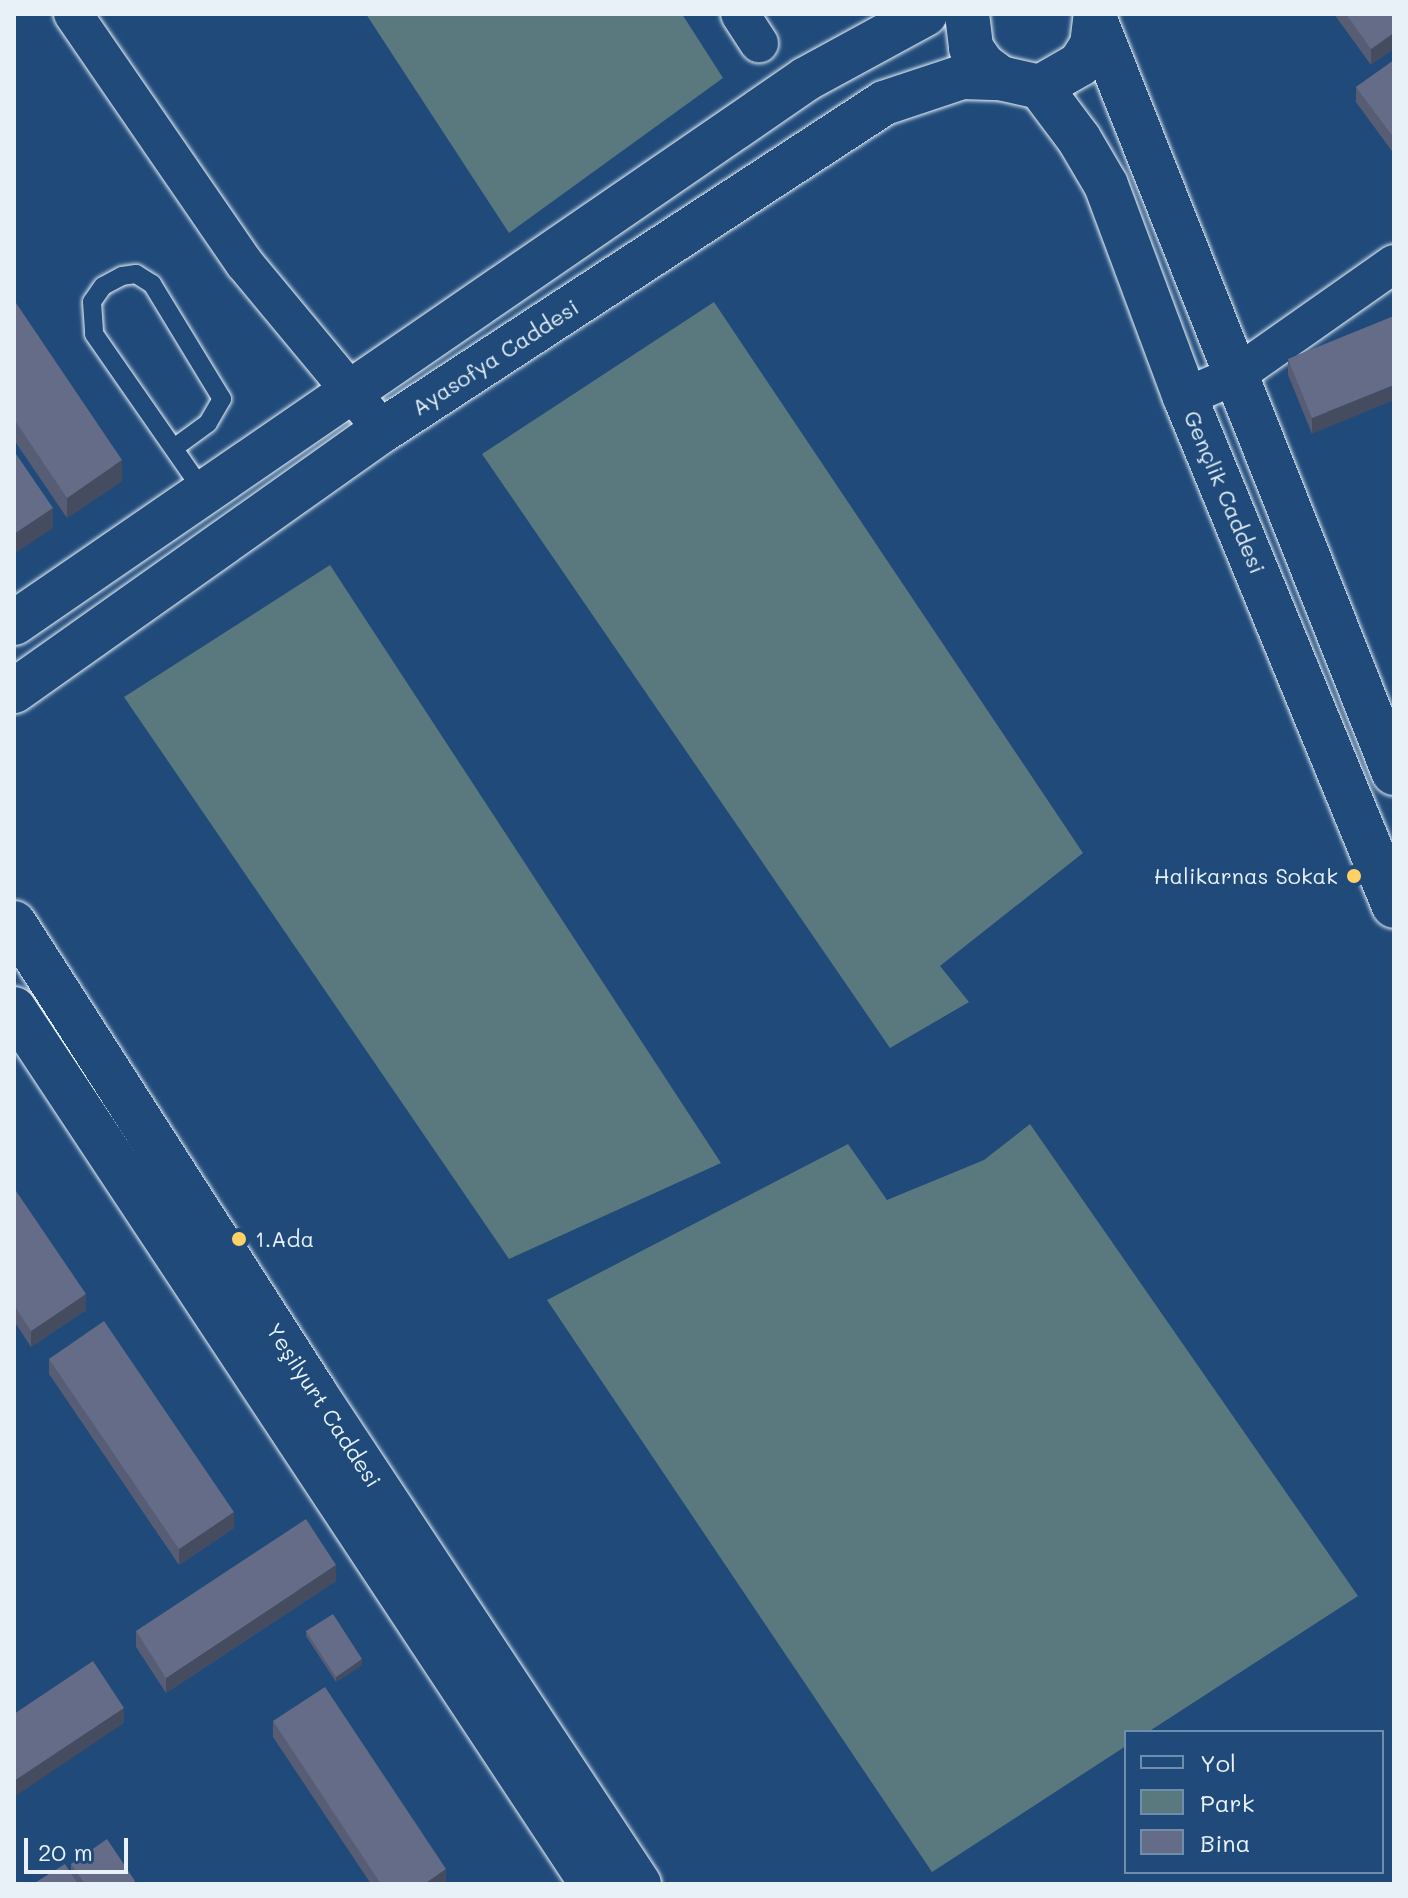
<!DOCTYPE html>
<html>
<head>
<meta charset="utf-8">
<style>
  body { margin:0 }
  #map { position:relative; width:1408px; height:1898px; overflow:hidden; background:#1f4a7a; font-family:Mali,sans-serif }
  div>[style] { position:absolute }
  .green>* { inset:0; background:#59797e }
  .roads { filter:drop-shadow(0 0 2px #e8f1f8) drop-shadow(0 0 2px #e8f1f8) }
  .lane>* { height:18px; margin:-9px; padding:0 9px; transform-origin:9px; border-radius:9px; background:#1f4a7a }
  .street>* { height:38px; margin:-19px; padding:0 19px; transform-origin:19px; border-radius:19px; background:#1f4a7a }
  .secondary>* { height:44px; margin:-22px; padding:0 22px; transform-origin:22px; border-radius:22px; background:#1f4a7a }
  .wall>* { inset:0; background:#565d75 }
  .shaded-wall>* { inset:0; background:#464c5f }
  .building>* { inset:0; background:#646c88 }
  .dots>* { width:22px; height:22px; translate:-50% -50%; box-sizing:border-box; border:4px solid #1f4a7a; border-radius:50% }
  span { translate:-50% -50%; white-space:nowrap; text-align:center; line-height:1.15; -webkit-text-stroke:6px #1f4a7a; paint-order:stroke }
  .street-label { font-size:22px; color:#e8f1f8 }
  .poi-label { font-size:22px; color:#e8f1f8 }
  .right { translate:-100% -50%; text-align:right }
  .left { translate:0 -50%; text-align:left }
  .frame { position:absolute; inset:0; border:16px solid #e8f1f8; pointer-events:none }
  .legend { position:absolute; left:1124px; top:1730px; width:260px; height:144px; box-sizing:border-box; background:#1f4a7a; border:2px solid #6f8dac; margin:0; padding:10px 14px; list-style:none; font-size:24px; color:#e8f1f8 }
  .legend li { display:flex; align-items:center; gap:16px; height:40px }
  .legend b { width:40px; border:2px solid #6f8dac }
  .scale { position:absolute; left:24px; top:1838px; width:104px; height:36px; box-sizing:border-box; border:4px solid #e8f1f8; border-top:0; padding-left:10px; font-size:24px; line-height:28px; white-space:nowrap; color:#e8f1f8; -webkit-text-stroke:6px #1f4a7a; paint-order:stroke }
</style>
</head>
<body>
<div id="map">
  <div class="green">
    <i style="clip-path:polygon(366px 14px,682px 14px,723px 78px,509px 233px)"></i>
    <i style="clip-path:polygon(714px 302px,1083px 853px,940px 966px,969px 1002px,890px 1048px,482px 454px)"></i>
    <i style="clip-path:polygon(330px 565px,721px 1163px,509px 1259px,124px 697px)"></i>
    <i style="clip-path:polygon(1030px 1124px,1358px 1596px,1148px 1732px,1126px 1732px,1126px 1746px,932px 1872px,547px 1300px,848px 1144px,887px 1200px,984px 1160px)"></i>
  </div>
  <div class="roads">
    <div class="lane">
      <i style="left:174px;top:448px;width:42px;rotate:-36.3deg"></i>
      <i style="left:208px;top:423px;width:28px;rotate:-60deg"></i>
      <i style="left:222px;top:399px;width:135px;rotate:-121.3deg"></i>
      <i style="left:152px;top:284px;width:19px;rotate:-148deg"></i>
      <i style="left:136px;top:274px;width:14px;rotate:172deg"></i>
      <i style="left:122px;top:276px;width:21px;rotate:152deg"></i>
      <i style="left:103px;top:286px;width:19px;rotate:125deg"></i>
      <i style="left:92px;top:302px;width:32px;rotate:86deg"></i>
      <i style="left:94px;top:334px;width:191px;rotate:55.2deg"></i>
    </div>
    <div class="street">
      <i style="left:73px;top:14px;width:303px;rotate:55.5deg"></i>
      <i style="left:245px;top:264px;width:216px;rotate:50.3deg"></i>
      <i style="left:740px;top:14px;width:35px;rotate:57deg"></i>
      <i style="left:1185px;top:397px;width:56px;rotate:-23.3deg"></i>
      <i style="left:1236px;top:375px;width:193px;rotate:-35.1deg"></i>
    </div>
    <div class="secondary">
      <i style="left:967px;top:14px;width:34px;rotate:83deg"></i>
      <i style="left:971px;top:48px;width:21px;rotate:55deg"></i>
      <i style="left:983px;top:65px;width:21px;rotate:37deg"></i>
      <i style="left:1000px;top:78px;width:41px;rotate:12.7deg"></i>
      <i style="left:1040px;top:87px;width:46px;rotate:-29.9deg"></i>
      <i style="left:1080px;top:64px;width:22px;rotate:-58deg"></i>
      <i style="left:1092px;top:45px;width:31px;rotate:-83deg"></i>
      <i style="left:1096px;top:22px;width:808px;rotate:68.36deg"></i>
      <i style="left:1040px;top:87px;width:65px;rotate:53.1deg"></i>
      <i style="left:1079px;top:139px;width:53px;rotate:59.6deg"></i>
      <i style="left:1106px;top:185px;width:226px;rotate:69.6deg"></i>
      <i style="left:1185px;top:397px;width:550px;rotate:67.68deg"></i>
      <i style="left:14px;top:623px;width:961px;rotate:-34.48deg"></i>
      <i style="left:806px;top:79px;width:136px;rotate:-28.6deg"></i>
      <i style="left:14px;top:691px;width:452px;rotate:-35.3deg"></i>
      <i style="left:383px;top:430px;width:598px;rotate:-33.13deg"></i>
      <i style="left:884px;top:103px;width:82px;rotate:-18.4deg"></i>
      <i style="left:962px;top:77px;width:38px;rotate:2deg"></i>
      <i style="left:14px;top:923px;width:558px;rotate:57.36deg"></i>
      <i style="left:315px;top:1393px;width:588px;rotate:56.58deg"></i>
      <i style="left:14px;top:1009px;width:1049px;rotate:56.55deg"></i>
    </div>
  </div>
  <div class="wall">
    <i style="clip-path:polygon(1334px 14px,1394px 14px,1371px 65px)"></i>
    <i style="clip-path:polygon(1394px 60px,1394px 154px,1356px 102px,1356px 87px)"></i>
    <i style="clip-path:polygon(14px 300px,122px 481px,67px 518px,14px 440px)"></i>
    <i style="clip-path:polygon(1394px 316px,1312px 434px,1288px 375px,1288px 359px)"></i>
    <i style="clip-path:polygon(14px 1188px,86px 1310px,31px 1347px,14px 1321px)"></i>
    <i style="clip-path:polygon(49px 1359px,234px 1528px,179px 1565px,49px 1374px)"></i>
    <i style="clip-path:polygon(336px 1581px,166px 1693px,136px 1647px,136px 1631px)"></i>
    <i style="clip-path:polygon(306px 1631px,362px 1665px,336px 1682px,306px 1636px)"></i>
    <i style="clip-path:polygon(273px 1721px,446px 1884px,371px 1884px,273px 1737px)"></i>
    <i style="clip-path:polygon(71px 1864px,135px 1884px,78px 1884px,71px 1874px)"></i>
  </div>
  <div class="shaded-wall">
    <i style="clip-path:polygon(1394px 33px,1394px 49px,1371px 65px,1371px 49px)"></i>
    <i style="clip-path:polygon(1394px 385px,1394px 400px,1312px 434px,1312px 418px)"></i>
    <i style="clip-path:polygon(122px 460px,122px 481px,67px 518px,67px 498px)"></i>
    <i style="clip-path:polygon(53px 508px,53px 528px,14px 554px,14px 534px)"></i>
    <i style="clip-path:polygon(86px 1294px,86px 1310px,31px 1347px,31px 1331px)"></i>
    <i style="clip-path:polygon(234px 1512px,234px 1528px,179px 1565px,179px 1549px)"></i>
    <i style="clip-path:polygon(336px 1565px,336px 1581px,166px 1693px,166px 1678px)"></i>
    <i style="clip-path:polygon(362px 1659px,362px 1665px,336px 1682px,336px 1677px)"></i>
    <i style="clip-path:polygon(124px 1708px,124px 1723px,14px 1797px,14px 1781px)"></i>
    <i style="clip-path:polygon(446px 1869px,446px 1884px,424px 1884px)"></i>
  </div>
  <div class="building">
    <i style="clip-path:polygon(1346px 14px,1394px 14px,1394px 33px,1371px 49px)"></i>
    <i style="clip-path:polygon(1394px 60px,1394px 138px,1356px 87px)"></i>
    <i style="clip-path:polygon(14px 300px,122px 460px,67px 498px,14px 419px)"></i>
    <i style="clip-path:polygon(1394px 316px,1394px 385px,1312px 418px,1288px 359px)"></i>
    <i style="clip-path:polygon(14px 451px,53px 508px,14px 534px)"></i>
    <i style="clip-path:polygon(14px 1188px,86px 1294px,31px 1331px,14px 1305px)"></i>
    <i style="clip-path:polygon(104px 1321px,234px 1512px,179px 1549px,49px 1359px)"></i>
    <i style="clip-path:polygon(306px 1519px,336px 1565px,166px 1678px,136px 1631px)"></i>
    <i style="clip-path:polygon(333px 1614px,362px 1659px,336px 1677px,306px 1631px)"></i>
    <i style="clip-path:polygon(93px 1661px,124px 1708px,14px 1781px,14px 1714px)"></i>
    <i style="clip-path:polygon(325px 1687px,446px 1869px,424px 1884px,381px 1884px,273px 1721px)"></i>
    <i style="clip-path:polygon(107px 1839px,135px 1881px,131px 1884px,85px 1884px,71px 1864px)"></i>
    <i style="clip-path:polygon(65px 1864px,78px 1884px,33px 1884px)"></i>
  </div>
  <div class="dots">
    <i style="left:1354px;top:876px;background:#ffd166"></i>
    <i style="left:239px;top:1239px;background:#ffd166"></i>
  </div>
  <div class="street-label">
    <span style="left:495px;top:357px;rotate:-33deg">Ayasofya Caddesi</span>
    <span style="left:1225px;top:492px;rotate:67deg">Gençlik Caddesi</span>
    <span style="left:324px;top:1405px;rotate:57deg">Yeşilyurt Caddesi</span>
  </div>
  <div class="poi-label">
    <span class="right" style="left:1338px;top:876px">Halikarnas Sokak</span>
    <span class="left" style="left:255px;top:1239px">1.Ada</span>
  </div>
  <div class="frame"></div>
  <ul class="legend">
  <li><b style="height:10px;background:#1f4a7a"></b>Yol</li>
  <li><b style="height:22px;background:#59797e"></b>Park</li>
  <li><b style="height:22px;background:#646c88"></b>Bina</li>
  </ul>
  <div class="scale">20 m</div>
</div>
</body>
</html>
